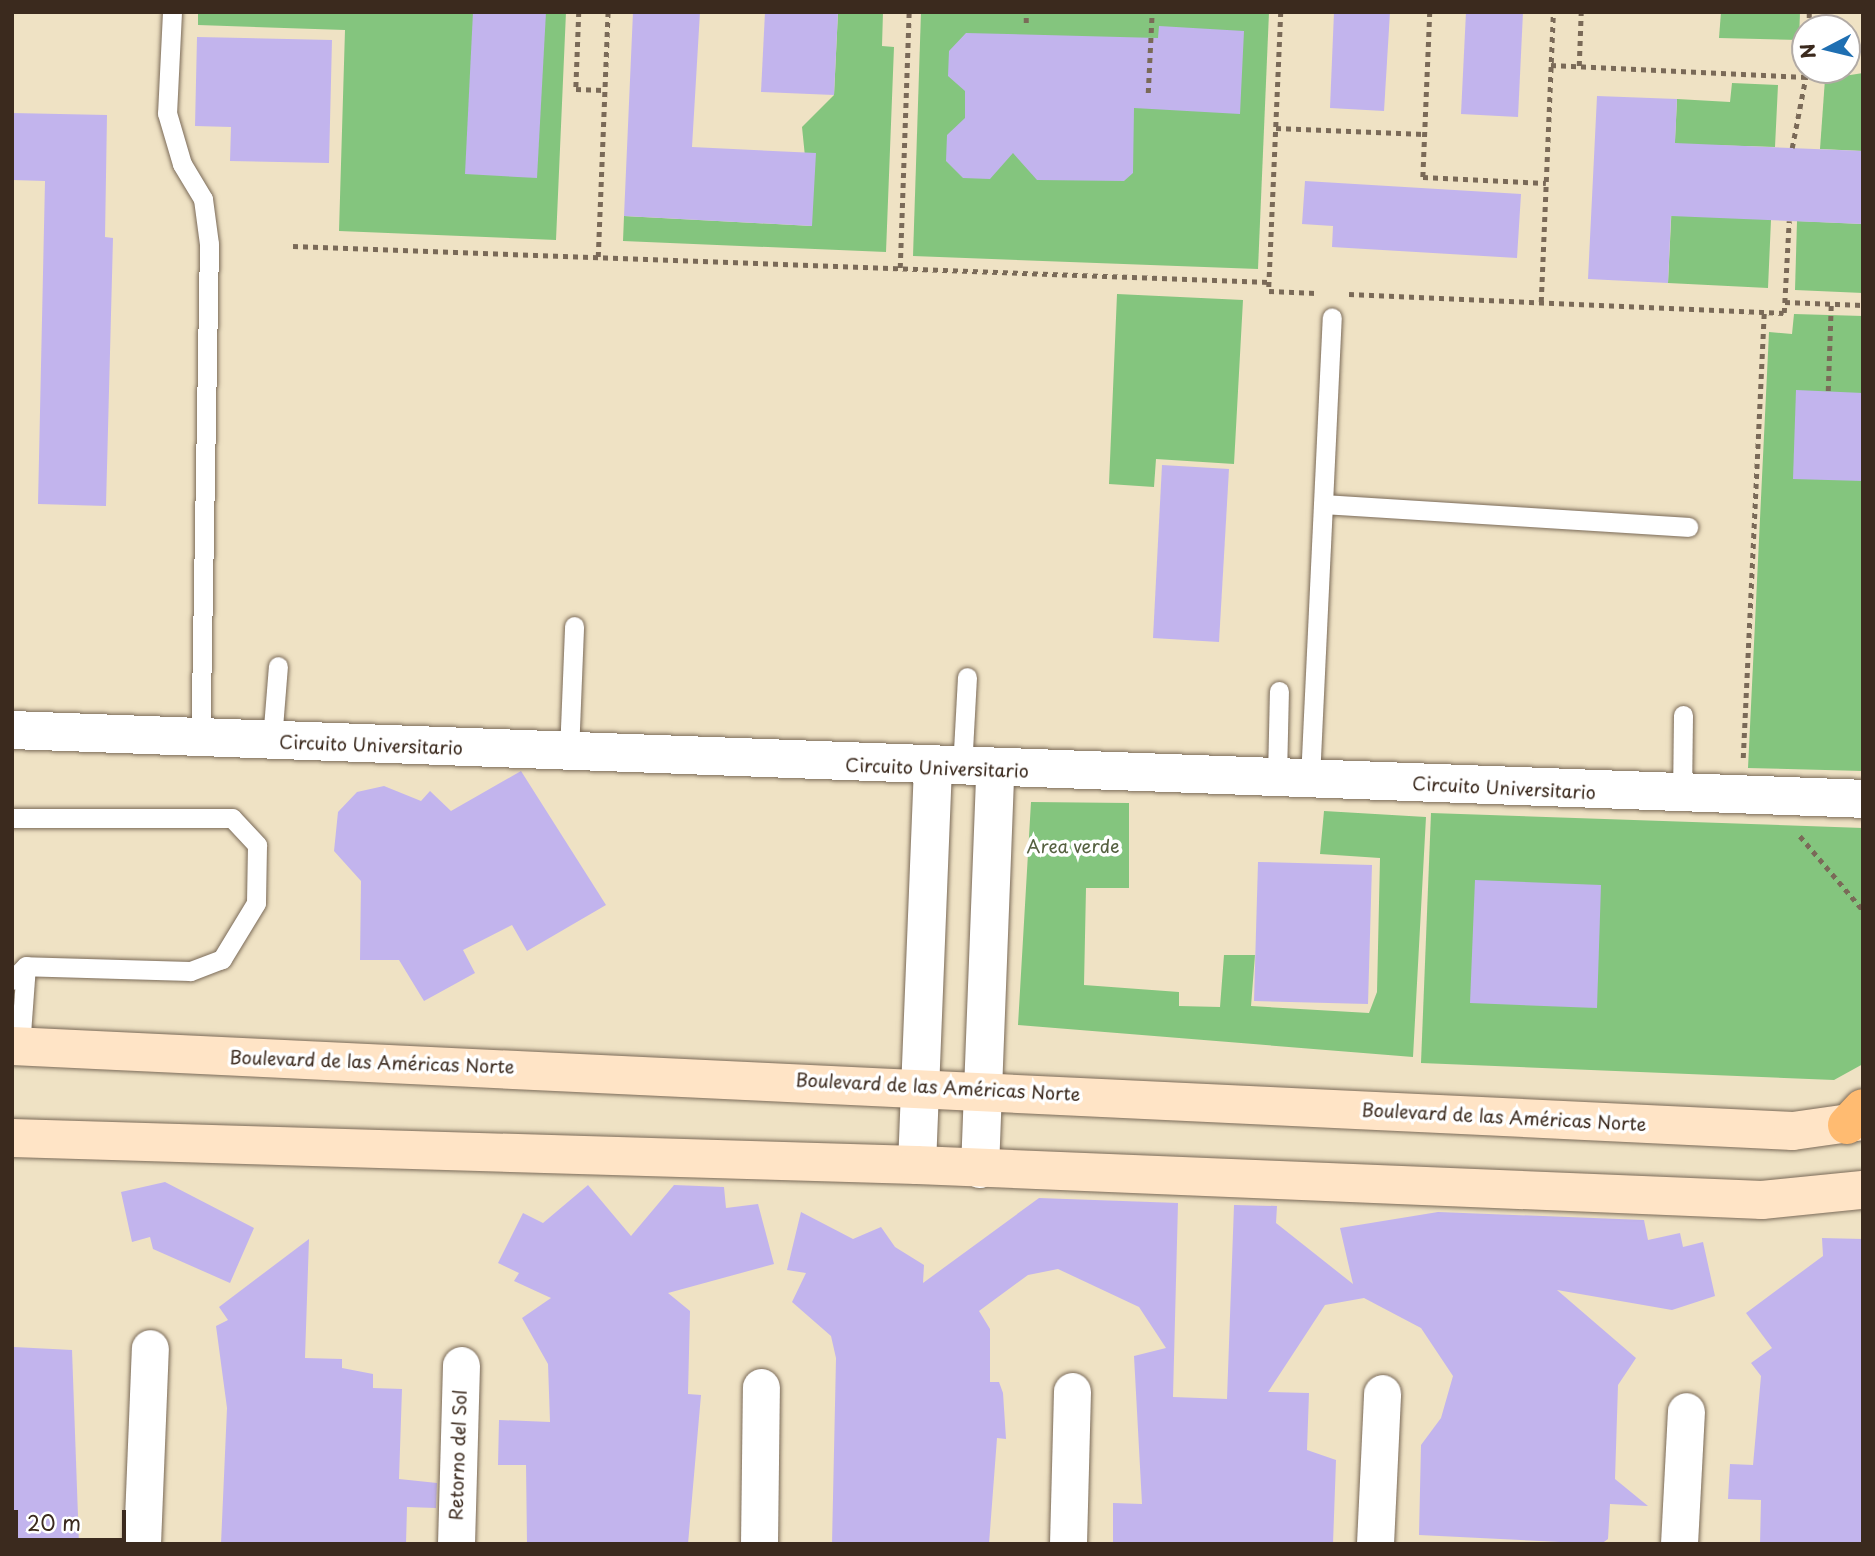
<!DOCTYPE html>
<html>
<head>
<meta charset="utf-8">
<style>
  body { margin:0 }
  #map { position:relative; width:1875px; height:1556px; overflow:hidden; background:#efe2c4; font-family:"Playpen Sans",sans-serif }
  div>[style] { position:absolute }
  .green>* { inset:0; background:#84c57e }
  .building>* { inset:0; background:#c2b4ed }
  .path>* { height:4.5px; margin-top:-2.25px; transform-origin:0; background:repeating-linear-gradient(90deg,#7a6a58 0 5px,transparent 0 10px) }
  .roads { filter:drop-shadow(0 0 2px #7a6a58) drop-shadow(0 0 2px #7a6a58) }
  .service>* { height:19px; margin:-9.5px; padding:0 9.5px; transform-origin:9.5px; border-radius:9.5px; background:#fff }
  .minor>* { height:37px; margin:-18.5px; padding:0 18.5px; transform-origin:18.5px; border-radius:18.5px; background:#fff }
  .tertiary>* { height:38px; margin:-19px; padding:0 19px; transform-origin:19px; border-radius:19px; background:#fff }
  .secondary>* { height:38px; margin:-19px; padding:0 19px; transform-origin:19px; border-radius:19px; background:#ffe4c6 }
  .primary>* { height:38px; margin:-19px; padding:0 19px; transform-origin:19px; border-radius:19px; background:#ffbb71 }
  span { translate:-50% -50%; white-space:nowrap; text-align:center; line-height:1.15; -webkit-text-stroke:7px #fff; paint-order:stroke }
  .street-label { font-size:18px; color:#3b2a1e }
  .park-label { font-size:18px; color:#556040 }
  .frame { position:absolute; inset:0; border:14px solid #3b2a1e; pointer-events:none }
  .north { position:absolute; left:1791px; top:14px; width:70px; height:70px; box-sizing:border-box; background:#fff; border:2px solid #b1aaa5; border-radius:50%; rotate:263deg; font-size:19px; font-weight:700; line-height:28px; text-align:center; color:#3b2a1e }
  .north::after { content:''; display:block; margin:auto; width:24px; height:32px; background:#1f6fb2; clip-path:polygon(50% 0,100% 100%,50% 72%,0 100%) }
  .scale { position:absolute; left:14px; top:1510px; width:112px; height:32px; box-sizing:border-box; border:4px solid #3b2a1e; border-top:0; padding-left:9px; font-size:21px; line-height:24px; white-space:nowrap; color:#3b2a1e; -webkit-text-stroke:5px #fff; paint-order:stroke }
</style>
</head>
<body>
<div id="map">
  <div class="green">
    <i style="clip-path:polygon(198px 12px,566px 12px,556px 240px,339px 231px,345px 30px,198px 25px)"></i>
    <i style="clip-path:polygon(838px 12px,883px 12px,882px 46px,894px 47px,886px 252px,623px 241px,624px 216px,812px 226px,802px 127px,834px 95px)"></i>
    <i style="clip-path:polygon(921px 12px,1269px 12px,1258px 269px,913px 256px)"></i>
    <i style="clip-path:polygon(1721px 12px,1800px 12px,1799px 40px,1719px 38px)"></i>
    <i style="clip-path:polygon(1863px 73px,1863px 151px,1820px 149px,1825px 79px)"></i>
    <i style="clip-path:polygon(1732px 83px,1778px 85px,1775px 147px,1709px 145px,1771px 220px,1768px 288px,1668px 283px,1677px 99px,1730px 102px)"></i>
    <i style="clip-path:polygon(1797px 221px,1863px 224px,1863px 293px,1795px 290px)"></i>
    <i style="clip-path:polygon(1117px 294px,1243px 300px,1234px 464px,1156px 459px,1154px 487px,1109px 484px)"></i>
    <i style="clip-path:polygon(1794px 314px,1863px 316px,1863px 771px,1748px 768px,1769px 332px,1792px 334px)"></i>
    <i style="clip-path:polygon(1031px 802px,1129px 803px,1129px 888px,1086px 888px,1084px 985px,1179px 992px,1179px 1006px,1220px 1007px,1224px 955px,1255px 955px,1251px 1006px,1369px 1013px,1377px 992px,1380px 858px,1320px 854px,1324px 811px,1426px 817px,1413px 1057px,1018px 1025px)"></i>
    <i style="clip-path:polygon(1431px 813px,1863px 828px,1863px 1064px,1834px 1080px,1421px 1063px)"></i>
  </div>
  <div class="building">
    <i style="clip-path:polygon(473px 12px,546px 12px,537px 178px,465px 174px)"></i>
    <i style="clip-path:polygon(633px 12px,700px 12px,692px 147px,816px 153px,812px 226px,624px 216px)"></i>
    <i style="clip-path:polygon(765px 12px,838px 12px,834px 95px,761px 92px)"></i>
    <i style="clip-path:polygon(1334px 12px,1390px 12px,1384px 111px,1330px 108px)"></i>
    <i style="clip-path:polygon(1466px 12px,1523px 12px,1518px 117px,1461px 114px)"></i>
    <i style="clip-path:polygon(1159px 26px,1244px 31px,1240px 114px,1134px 108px,1133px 173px,1124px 181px,1037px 180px,1013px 153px,990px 179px,963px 178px,946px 161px,947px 135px,965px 118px,965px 91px,948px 76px,949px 51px,966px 33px,1158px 38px)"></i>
    <i style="clip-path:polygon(197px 37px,332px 40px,329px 163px,230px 161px,231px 127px,195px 126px)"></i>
    <i style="clip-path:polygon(1597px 96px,1677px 99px,1675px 143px,1863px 151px,1863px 224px,1671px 216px,1668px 283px,1588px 279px)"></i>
    <i style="clip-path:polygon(12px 113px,107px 115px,105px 237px,113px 238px,106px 506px,38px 504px,45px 181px,12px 180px)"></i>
    <i style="clip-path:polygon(1305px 181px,1521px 194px,1517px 258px,1332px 247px,1333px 226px,1302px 224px)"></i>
    <i style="clip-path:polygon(1796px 390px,1863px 393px,1863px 481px,1793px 479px)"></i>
    <i style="clip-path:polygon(1162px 465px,1229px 469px,1219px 642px,1153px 638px)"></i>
    <i style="clip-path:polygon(521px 771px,606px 905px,527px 951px,512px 925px,463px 950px,475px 973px,424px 1001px,399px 960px,360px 960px,361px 881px,334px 851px,338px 812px,357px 792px,384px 786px,421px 801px,430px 791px,451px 811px)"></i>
    <i style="clip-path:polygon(1258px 862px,1372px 865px,1368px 1004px,1254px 1001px)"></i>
    <i style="clip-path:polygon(1475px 880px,1601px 885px,1597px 1008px,1470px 1003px)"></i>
    <i style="clip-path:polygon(165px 1182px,254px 1228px,230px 1283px,153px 1249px,150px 1237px,132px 1242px,121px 1192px)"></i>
    <i style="clip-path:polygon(588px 1185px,631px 1236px,674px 1185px,724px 1187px,726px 1208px,758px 1204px,774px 1264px,668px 1293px,690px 1311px,688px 1394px,701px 1395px,688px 1544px,527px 1544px,526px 1465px,498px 1465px,499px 1420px,550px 1422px,548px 1364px,522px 1318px,551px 1298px,514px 1281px,519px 1273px,498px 1263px,523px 1213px,543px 1223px)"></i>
    <i style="clip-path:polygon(1039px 1198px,1178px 1203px,1173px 1397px,1227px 1399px,1234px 1205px,1277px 1206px,1276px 1223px,1353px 1284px,1340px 1228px,1438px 1212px,1644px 1220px,1648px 1240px,1680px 1233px,1683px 1247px,1703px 1242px,1715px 1296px,1672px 1310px,1557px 1290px,1636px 1358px,1618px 1385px,1615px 1479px,1648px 1506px,1610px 1504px,1608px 1539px,1601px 1544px,1419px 1535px,1421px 1445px,1441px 1418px,1453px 1376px,1421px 1328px,1364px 1298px,1325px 1305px,1268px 1392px,1309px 1393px,1307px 1450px,1336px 1460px,1333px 1544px,1113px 1544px,1113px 1503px,1142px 1504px,1134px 1356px,1166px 1348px,1139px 1307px,1058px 1269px,1028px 1275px,979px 1311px,990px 1329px,990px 1382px,999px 1382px,1003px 1393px,1006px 1439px,997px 1438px,989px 1544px,832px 1544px,836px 1358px,831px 1336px,792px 1302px,806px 1273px,787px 1270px,801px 1212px,853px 1239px,881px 1227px,895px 1247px,924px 1265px,923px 1283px)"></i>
    <i style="clip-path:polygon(1822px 1238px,1863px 1239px,1863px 1544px,1760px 1544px,1761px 1500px,1728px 1499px,1730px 1464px,1753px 1465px,1761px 1376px,1751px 1363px,1772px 1348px,1746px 1313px,1823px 1256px)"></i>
    <i style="clip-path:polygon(309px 1239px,305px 1358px,342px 1359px,342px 1368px,373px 1374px,373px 1388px,402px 1389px,399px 1479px,437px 1483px,436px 1508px,407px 1507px,406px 1544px,221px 1544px,227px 1408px,216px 1326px,228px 1320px,219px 1307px)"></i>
    <i style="clip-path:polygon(14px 1347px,72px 1350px,79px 1544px,12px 1544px)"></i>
  </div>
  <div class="path">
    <i style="left:579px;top:12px;width:77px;rotate:92.2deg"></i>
    <i style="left:576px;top:89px;width:28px;rotate:2deg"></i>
    <i style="left:1281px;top:12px;width:279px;rotate:92.5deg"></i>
    <i style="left:1269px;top:291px;width:47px;rotate:2.4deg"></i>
    <i style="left:1430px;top:12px;width:165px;rotate:92.4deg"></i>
    <i style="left:1423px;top:177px;width:123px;rotate:2.8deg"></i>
    <i style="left:1026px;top:23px;width:11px;rotate:-90deg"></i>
    <i style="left:1809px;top:28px;width:16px;rotate:-90deg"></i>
    <i style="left:1551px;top:65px;width:256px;rotate:2.7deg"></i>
    <i style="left:1579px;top:66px;width:54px;rotate:-87.9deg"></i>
    <i style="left:1148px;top:93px;width:81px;rotate:-87.2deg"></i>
    <i style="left:1276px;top:128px;width:148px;rotate:2.3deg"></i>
    <i style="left:1792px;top:148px;width:79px;rotate:-79.1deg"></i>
    <i style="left:293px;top:246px;width:977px;rotate:2.11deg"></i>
    <i style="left:598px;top:257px;width:245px;rotate:-87.7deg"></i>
    <i style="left:900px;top:268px;width:256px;rotate:-88deg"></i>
    <i style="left:1349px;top:294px;width:435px;rotate:2.5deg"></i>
    <i style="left:1784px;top:313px;width:92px;rotate:-86.9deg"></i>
    <i style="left:1541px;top:302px;width:290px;rotate:-87.6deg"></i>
    <i style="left:1785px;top:302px;width:78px;rotate:2.2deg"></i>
    <i style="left:1828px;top:391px;width:87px;rotate:-88deg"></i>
    <i style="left:1743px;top:758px;width:447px;rotate:-87.3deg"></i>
    <i style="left:1800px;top:836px;width:97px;rotate:49.6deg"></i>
  </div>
  <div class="roads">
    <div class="service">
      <i style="left:172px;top:12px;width:101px;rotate:92.8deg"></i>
      <i style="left:167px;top:113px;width:53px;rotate:73.6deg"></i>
      <i style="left:182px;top:164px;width:41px;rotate:59deg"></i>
      <i style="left:203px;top:199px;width:45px;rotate:82.4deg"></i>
      <i style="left:209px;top:244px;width:494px;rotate:91deg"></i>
      <i style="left:1324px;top:504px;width:365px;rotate:3.6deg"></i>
      <i style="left:272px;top:740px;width:74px;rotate:-85.4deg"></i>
      <i style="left:569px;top:753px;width:127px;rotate:-87.7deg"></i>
      <i style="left:962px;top:769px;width:92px;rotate:-86.9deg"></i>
      <i style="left:1277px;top:777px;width:86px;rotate:-88.7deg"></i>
      <i style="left:1310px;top:779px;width:462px;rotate:-87.3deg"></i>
      <i style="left:1682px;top:797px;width:82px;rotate:-89.3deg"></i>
      <i style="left:12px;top:818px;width:220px"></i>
      <i style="left:232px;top:818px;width:37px;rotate:47deg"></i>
      <i style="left:257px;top:845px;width:58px;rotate:91deg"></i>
      <i style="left:256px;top:903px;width:66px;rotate:121.3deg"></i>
      <i style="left:222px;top:959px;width:34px;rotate:159deg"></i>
      <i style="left:190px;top:971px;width:164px;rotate:-178.3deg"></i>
      <i style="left:26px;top:966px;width:20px;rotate:135deg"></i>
      <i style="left:20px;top:1047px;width:81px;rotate:-85.8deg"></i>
    </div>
    <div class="minor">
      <i style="left:142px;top:1544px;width:196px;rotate:-87.7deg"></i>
      <i style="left:456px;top:1544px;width:179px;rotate:-88.4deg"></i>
      <i style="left:759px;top:1544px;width:157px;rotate:-89.3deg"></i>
      <i style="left:1068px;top:1544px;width:153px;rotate:-88.5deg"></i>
      <i style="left:1375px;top:1544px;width:151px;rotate:-87.3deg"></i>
      <i style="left:1679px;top:1544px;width:133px;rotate:-87deg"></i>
    </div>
    <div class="tertiary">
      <i style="left:12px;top:730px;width:1852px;rotate:2.13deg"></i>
      <i style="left:917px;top:1165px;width:397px;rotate:-87.7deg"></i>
      <i style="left:980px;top:1169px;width:399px;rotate:-87.8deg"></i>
    </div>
    <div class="secondary">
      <i style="left:12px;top:1046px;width:1783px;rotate:2.73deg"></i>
      <i style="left:1793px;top:1131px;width:71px;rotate:-8.1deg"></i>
      <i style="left:12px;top:1138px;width:905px;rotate:1.71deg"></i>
      <i style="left:917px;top:1165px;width:846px;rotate:2.37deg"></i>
      <i style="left:1762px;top:1200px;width:101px;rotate:-5.7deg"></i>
    </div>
    <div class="primary">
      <i style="left:1847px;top:1125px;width:23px;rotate:-47deg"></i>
    </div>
  </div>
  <div class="street-label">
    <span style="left:371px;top:745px;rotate:2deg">Circuito Universitario</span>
    <span style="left:937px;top:768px;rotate:2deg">Circuito Universitario</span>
    <span style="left:1504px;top:788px;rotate:3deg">Circuito Universitario</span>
    <span style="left:372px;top:1062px;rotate:2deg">Boulevard de las Américas Norte</span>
    <span style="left:938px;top:1087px;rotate:3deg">Boulevard de las Américas Norte</span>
    <span style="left:1504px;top:1117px;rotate:3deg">Boulevard de las Américas Norte</span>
    <span style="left:458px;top:1455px;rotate:-88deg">Retorno del Sol</span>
  </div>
  <div class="park-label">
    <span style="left:1073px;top:846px">Area verde</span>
  </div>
  <div class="frame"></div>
  <div class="north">N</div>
  <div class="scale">20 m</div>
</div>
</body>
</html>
